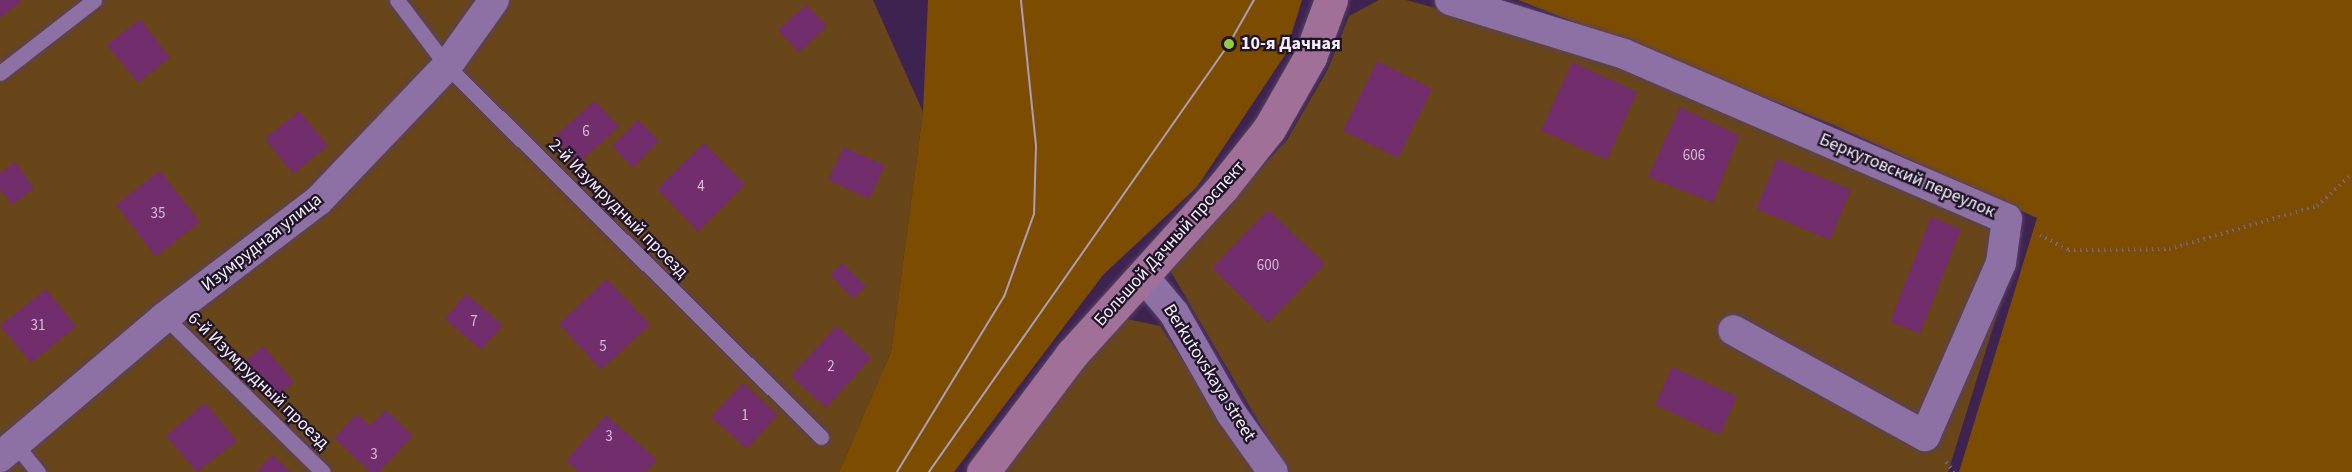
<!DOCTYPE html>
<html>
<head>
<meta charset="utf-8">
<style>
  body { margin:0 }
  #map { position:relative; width:2352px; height:472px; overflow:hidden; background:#3e2350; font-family:"Source Sans 3",sans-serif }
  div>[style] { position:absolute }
  .green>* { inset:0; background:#684619 }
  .forest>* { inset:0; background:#7c4d00 }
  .building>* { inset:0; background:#712d6c }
  .path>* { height:4px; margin-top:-2px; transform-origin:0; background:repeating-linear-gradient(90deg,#776385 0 1.5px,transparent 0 6px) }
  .roads { filter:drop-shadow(0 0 2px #574065) drop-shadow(0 0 2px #574065) }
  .lane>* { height:15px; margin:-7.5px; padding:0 7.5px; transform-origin:7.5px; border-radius:7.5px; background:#8e71a4 }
  .street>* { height:30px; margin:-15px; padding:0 15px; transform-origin:15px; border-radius:15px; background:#8e71a4 }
  .secondary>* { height:33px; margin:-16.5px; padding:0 16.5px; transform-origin:16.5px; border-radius:16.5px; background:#a17099 }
  .tram>* { height:1.5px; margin:-0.75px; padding:0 0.75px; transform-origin:0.75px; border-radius:0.75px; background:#ad9eb7 }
  .dots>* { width:16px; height:16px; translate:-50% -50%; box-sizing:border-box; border:3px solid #1f1327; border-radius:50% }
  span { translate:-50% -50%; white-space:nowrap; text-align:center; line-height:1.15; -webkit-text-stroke:4.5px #1f1327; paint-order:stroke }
  .number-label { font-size:15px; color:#d5bed7 }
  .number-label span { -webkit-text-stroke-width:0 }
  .poi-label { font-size:18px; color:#f6effb; font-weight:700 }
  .left { translate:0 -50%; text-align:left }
  .street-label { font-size:18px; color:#f6effb }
</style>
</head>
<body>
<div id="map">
  <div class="green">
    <i style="clip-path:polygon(0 0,873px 0,923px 112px,891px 352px,839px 472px,0 472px)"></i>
    <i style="clip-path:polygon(1379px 0,1406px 0,1546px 38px,2022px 234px,1948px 472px,1288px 472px,1168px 267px,1287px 140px,1328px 69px,1349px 16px)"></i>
    <i style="clip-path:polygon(1122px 318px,1160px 326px,1257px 472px,1001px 472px,1049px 403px)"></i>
  </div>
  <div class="forest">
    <i style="clip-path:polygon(928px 0,1302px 0,1285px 55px,1197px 187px,1103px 275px,954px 472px,839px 472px,891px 352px,923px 112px)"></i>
    <i style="clip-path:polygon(1518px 0,2352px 0,2352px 472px,1959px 472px,2037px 218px,1834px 125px)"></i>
  </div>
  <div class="building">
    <i style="clip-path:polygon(0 0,20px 0,21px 2px,0 18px)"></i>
    <i style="clip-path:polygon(806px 5px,827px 26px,799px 53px,778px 30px)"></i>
    <i style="clip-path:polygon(140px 19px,170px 58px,138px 83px,107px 45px)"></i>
    <i style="clip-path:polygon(1377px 61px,1432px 89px,1398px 158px,1343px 131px)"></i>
    <i style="clip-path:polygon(1572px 62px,1637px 92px,1607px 160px,1541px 131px)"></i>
    <i style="clip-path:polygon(595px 101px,619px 127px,578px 164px,554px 137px)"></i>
    <i style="clip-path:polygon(1680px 107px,1739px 136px,1713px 203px,1648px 177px)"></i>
    <i style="clip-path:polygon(299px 111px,328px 146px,293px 174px,265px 139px)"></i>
    <i style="clip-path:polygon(638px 120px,659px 141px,633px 168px,612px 146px)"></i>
    <i style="clip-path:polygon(704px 143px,745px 185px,698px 232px,657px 189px)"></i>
    <i style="clip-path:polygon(844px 147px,885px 166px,869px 199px,828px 180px)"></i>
    <i style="clip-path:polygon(1777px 159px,1851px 190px,1830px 240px,1756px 209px)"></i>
    <i style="clip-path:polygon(15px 162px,34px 188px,12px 205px,0 189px,0 174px)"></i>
    <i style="clip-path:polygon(160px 171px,200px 222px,156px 257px,116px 205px)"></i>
    <i style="clip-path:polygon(1268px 210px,1325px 264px,1268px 323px,1212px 268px)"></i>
    <i style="clip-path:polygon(1931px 217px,1961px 229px,1920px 334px,1890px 322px)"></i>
    <i style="clip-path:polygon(842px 263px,866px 287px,853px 299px,830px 275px)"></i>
    <i style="clip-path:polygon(607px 279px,650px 325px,601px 370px,559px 324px)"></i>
    <i style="clip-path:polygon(46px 289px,76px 327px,31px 363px,0 326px)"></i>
    <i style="clip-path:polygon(466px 294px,503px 325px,481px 350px,445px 319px)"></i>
    <i style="clip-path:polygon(837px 326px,871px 358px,826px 408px,791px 376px)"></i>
    <i style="clip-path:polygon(263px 346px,294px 382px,271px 402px,240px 366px)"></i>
    <i style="clip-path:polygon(1672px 367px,1737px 397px,1720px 435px,1655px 405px)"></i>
    <i style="clip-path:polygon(743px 383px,778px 415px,747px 449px,711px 417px)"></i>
    <i style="clip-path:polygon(205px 403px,237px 441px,197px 472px,166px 436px)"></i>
    <i style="clip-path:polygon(386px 410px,413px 436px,379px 472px,370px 472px,334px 438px,357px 414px,370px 426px)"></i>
    <i style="clip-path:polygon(606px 415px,657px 460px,646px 472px,579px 472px,566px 461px)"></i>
    <i style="clip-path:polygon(272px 455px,291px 472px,257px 472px)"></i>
  </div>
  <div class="path">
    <i style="left:2040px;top:235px;width:32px;rotate:28deg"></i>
    <i style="left:2068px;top:250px;width:101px;rotate:-0.6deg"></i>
    <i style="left:2169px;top:249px;width:154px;rotate:-16.2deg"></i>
    <i style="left:2317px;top:206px;width:47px;rotate:-42.4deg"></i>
    <i style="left:1946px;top:462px;width:13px;rotate:51deg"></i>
  </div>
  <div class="roads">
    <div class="lane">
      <i style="left:397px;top:0;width:83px;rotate:52.9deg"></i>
      <i style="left:447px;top:66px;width:527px;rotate:44.77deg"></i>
      <i style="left:0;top:73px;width:119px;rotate:-37.8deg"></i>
      <i style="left:165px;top:317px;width:221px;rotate:44.5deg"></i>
      <i style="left:16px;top:445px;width:35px;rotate:51deg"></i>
    </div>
    <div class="street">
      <i style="left:1450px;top:0;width:182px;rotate:17.2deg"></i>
      <i style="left:1624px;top:54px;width:417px;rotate:23.3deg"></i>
      <i style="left:2007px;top:219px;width:44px;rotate:97.8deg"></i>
      <i style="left:2001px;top:263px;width:189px;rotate:113.7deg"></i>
      <i style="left:1925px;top:436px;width:219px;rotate:-151.1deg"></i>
      <i style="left:1143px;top:276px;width:48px;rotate:50deg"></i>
      <i style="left:1174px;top:313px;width:115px;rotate:60.3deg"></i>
      <i style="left:1231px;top:413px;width:72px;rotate:54.6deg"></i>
      <i style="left:0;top:457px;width:216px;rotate:-40.3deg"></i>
      <i style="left:165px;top:317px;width:192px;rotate:-37.2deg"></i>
      <i style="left:318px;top:201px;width:187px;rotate:-46.3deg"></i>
      <i style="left:447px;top:66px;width:81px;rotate:-54.5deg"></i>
    </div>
    <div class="secondary">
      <i style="left:983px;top:472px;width:148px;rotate:-53deg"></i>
      <i style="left:1072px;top:354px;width:224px;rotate:-47.9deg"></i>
      <i style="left:1222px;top:188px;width:75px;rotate:-51.5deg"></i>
      <i style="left:1269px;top:129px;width:83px;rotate:-60.3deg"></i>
      <i style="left:1310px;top:57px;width:61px;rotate:-69.8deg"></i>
    </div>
  </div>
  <div class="tram">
    <i style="left:897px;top:472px;width:205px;rotate:-58.6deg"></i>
    <i style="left:1004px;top:297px;width:88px;rotate:-70.1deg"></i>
    <i style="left:1034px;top:214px;width:68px;rotate:-88.3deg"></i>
    <i style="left:1036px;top:146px;width:147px;rotate:-95.9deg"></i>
    <i style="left:929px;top:472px;width:523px;rotate:-54.97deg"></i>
    <i style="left:1229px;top:44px;width:51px;rotate:-60.4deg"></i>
  </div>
  <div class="dots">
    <i style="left:1229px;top:44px;background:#90cd41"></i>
  </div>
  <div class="number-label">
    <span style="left:586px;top:132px">6</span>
    <span style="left:1694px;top:156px">606</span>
    <span style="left:701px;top:187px">4</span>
    <span style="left:158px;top:214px">35</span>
    <span style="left:1268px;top:266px">600</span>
    <span style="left:474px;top:322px">7</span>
    <span style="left:38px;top:326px">31</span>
    <span style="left:603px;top:347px">5</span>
    <span style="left:831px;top:367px">2</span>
    <span style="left:745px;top:416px">1</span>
    <span style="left:609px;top:437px">3</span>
    <span style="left:374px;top:455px">3</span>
  </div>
  <div class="poi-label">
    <span class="left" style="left:1241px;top:44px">10-я Дачная</span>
  </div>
  <div class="street-label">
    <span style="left:1907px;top:176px;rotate:23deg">Беркутовский переулок</span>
    <span style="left:618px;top:209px;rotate:45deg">2-й Изумрудный проезд</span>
    <span style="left:262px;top:243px;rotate:-38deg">Изумрудная улица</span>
    <span style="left:1170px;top:244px;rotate:-48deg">Большой Дачный проспект</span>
    <span style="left:1209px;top:373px;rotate:58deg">Berkutovskaya street</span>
    <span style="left:258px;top:381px;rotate:44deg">6-й Изумрудный проезд</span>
  </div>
</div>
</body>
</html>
